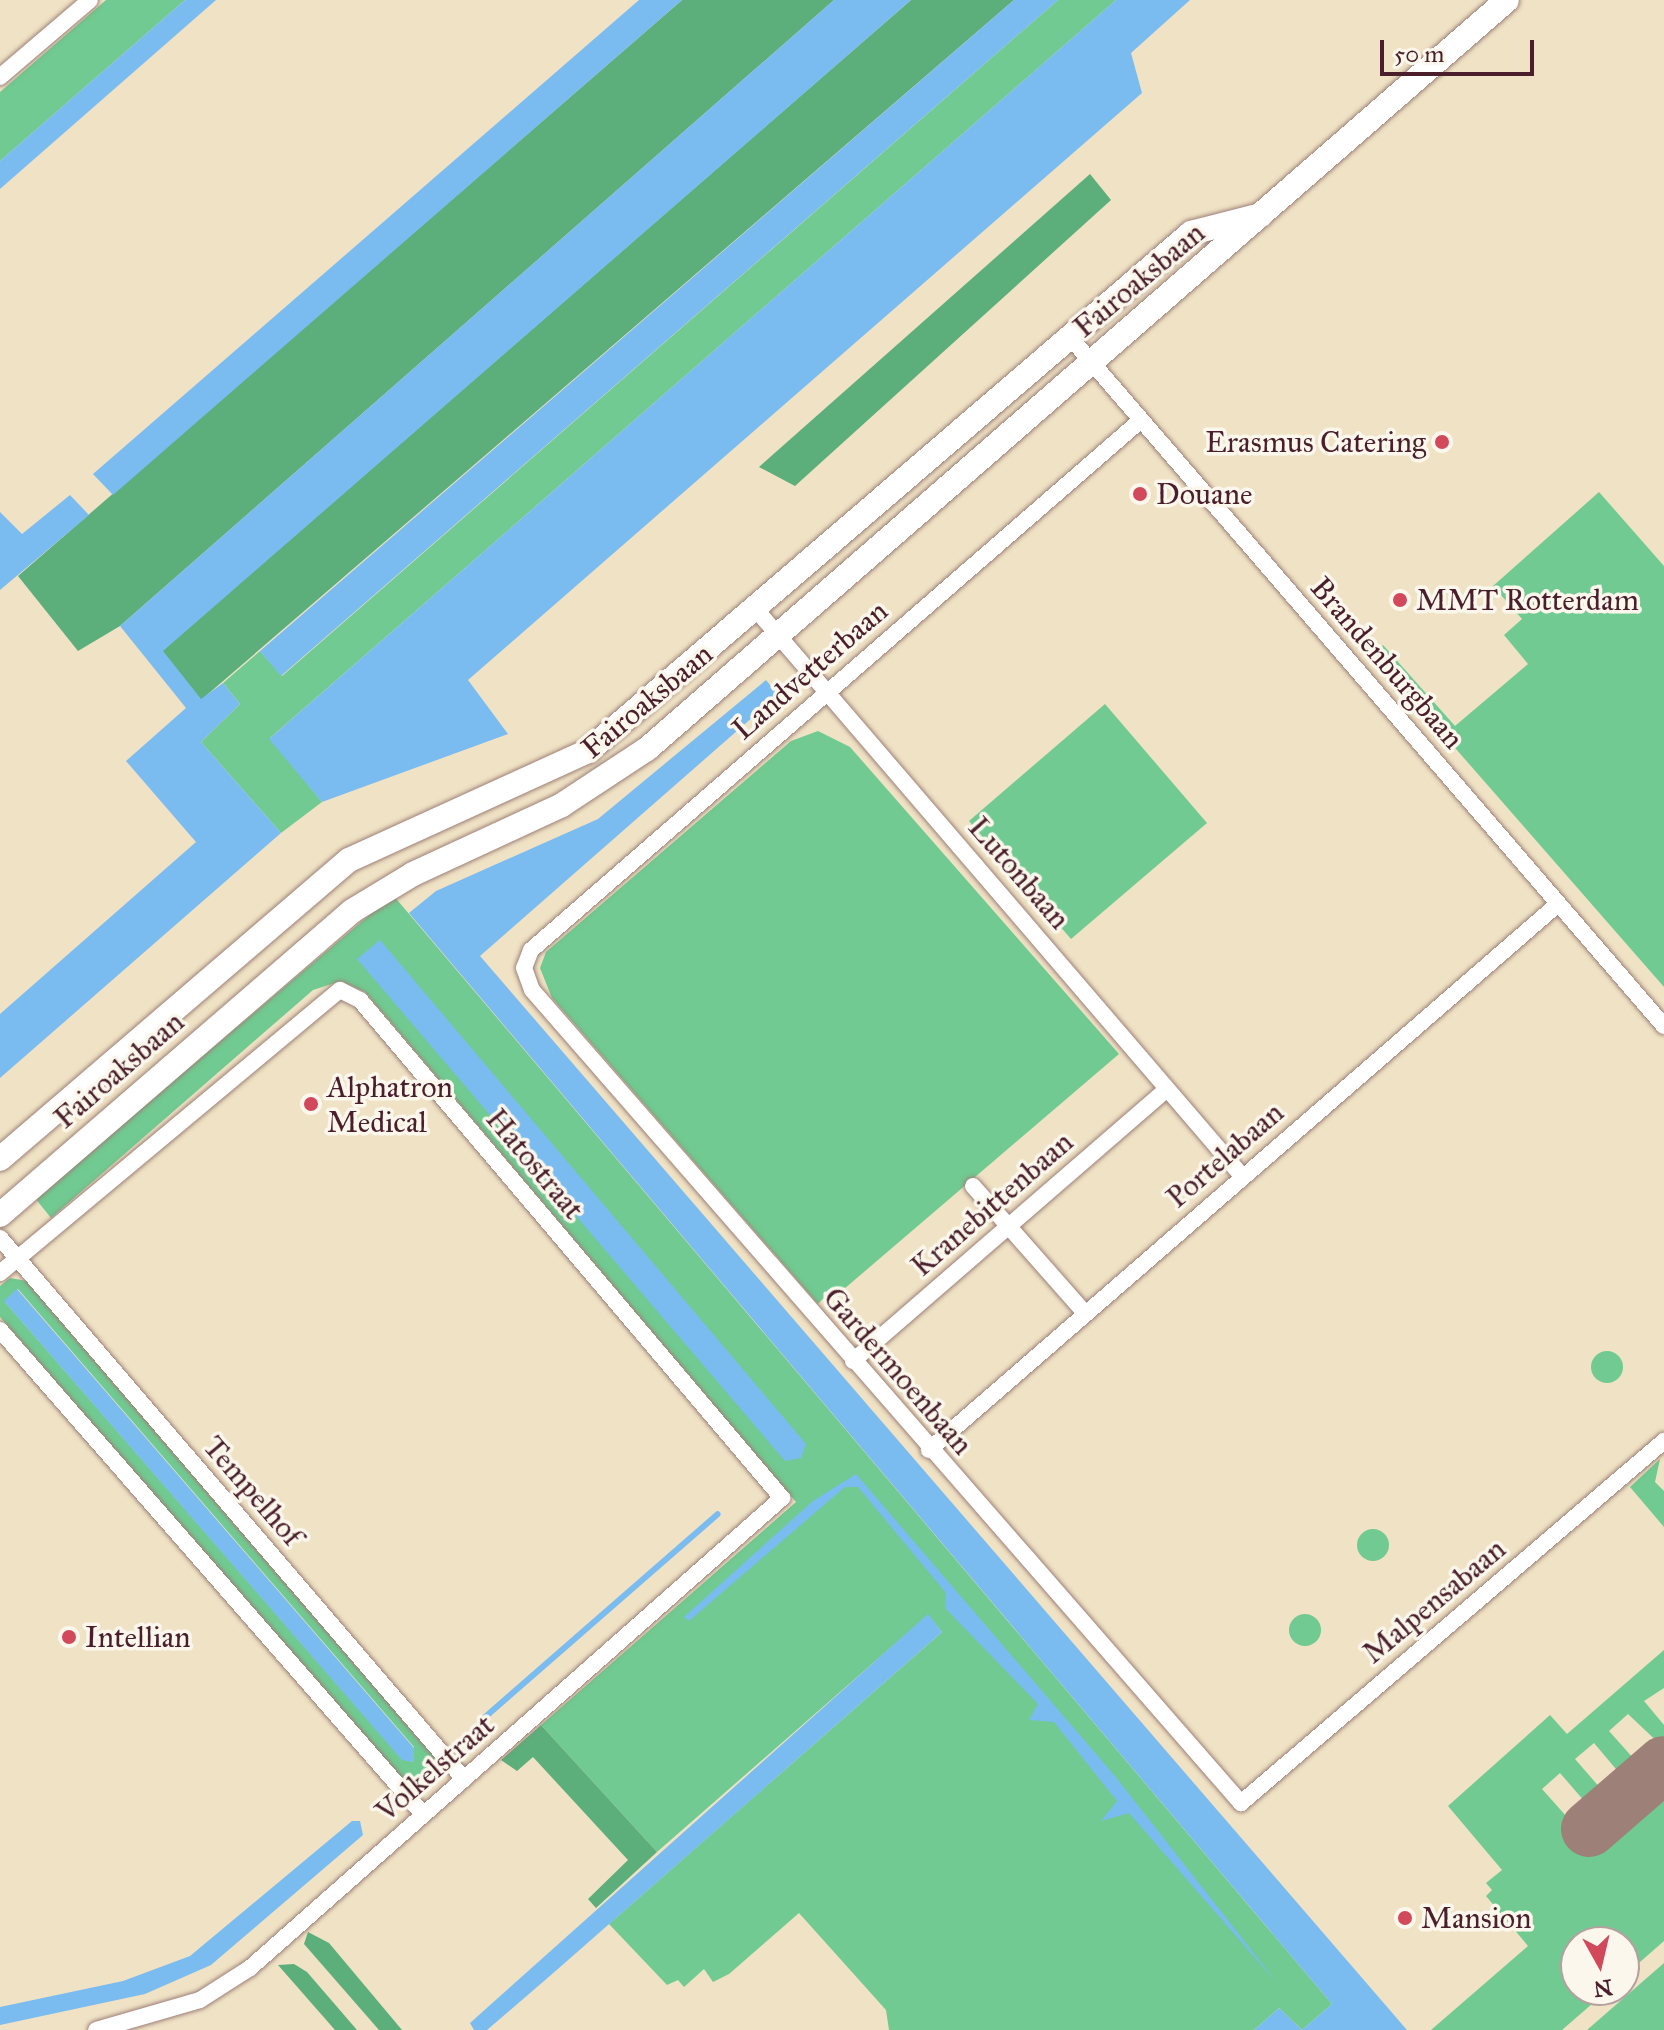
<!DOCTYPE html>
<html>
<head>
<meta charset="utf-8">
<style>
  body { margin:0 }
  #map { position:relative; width:1664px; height:2030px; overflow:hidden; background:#f0e2c5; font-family:"IM FELL Great Primer",serif }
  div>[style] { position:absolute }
  .green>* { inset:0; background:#70ca91 }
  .round { border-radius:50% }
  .forest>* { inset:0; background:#5cae7b }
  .water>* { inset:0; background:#7bbcf0 }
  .stream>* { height:6px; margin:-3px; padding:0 3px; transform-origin:3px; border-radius:3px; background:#7bbcf0 }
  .taxiway>* { height:56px; margin:-28px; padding:0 28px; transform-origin:28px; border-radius:28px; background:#9d8078 }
  .roads { filter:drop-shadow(0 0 2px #9d8078) drop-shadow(0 0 2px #9d8078) }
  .minor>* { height:16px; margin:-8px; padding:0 8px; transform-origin:8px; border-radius:8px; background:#fff }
  .secondary>* { height:24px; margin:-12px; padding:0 12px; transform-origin:12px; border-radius:12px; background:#fff }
  .dots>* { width:22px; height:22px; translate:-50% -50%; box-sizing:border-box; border:4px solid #fbf7ec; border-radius:50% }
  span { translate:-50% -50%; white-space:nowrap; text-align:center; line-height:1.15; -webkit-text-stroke:7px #fbf7ec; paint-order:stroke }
  .street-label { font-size:30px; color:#4a1f2b }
  .poi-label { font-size:30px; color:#4a1f2b }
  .right { translate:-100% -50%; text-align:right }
  .left { translate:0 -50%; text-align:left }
  .north { position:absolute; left:1560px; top:1926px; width:80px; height:80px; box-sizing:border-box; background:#fbf7ec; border:2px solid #b4a19f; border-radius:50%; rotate:172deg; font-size:22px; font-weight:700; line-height:32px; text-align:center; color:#4a1f2b }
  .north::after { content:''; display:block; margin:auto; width:28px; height:36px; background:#d1495b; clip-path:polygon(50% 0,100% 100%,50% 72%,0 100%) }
  .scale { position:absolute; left:1380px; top:40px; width:154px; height:36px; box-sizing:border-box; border:4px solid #4a1f2b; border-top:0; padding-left:10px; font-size:24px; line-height:28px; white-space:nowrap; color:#4a1f2b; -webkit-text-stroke:6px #fbf7ec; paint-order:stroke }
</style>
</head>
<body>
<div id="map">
  <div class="green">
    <i style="clip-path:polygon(106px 0,185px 0,0 161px,0 92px)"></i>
    <i style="clip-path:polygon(1058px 0,1116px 0,270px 738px,322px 802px,281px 833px,201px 742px,240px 704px,223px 683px,260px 651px,282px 676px)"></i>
    <i style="clip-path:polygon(1599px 492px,1664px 566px,1664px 987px,1373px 654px,1383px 645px,1455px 726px,1528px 664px,1504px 635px,1522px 619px,1493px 586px)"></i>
    <i style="clip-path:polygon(1105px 704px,1207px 823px,1071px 939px,969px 821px)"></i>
    <i style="clip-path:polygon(818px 731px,850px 747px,1119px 1054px,837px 1295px,832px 1289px,818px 1304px,552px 998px,540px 968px,546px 952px,791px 741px)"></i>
    <i style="clip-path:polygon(393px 895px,1332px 2004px,1302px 2030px,1279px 2008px,1254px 2030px,889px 2030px,886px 2010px,799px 1913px,729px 1974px,713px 1982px,704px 1969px,684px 1987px,678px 1980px,667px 1985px,609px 1924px,942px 1632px,928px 1615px,657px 1852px,541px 1725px,796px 1502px,365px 992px,341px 981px,313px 990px,51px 1218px,35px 1198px)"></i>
    <i style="clip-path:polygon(evenodd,10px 1278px,27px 1281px,436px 1756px,426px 1775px,412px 1782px,397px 1776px,0 1317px,0 1286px,10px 1278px,18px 1289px,414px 1747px,414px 1762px,402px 1759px,5px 1302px,18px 1289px)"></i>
    <i class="round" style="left:1591px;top:1351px;width:32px;height:32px"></i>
    <i style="clip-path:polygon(1660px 1459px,1655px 1482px,1664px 1491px,1664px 1527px,1630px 1487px)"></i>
    <i class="round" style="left:1357px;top:1529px;width:32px;height:32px"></i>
    <i class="round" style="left:1289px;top:1614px;width:32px;height:32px"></i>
    <i style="clip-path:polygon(1664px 1650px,1664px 1688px,1644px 1701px,1664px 1725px,1664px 1748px,1628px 1714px,1609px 1731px,1642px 1768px,1626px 1781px,1594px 1743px,1575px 1759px,1608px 1797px,1592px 1810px,1560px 1773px,1542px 1789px,1575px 1826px,1565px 1835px,1580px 1850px,1664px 1779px,1664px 1941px,1624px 1976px,1624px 1942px,1576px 1942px,1576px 1990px,1608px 1990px,1562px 2030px,1431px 2030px,1528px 1946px,1486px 1896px,1492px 1890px,1486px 1883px,1502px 1870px,1448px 1806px,1550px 1715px,1567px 1734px)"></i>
    <i style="clip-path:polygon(1664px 1963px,1664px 2030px,1587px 2030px)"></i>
  </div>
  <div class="forest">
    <i style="clip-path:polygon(682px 0,834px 0,120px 626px,78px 651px,18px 576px)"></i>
    <i style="clip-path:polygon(911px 0,1014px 0,201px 700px,162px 651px)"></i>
    <i style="clip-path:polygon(1090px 174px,1111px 200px,795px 486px,759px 467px)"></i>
    <i style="clip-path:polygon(541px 1725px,657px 1852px,596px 1908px,588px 1899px,628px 1860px,533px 1757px,517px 1771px,501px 1760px)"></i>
    <i style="clip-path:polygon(308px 1932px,329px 1943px,402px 2030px,379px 2030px,304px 1944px)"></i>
    <i style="clip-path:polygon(294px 1964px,307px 1972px,357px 2030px,335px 2030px,278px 1965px)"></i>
  </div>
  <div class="water">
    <i style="clip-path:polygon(185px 0,216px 0,0 189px,0 161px)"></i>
    <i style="clip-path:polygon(639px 0,682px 0,113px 495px,93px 474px)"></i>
    <i style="clip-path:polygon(834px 0,911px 0,163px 651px,201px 699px,223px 683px,240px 704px,201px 742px,281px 833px,0 1078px,0 1014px,196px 842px,126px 761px,186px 708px,120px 626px)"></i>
    <i style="clip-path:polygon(1014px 0,1058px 0,281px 676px,260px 651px)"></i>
    <i style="clip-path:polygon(1116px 0,1190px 0,1131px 53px,1142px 93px,468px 680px,508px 734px,322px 802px,269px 739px)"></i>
    <i style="clip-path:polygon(70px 495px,89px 515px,0 590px,0 512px,22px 534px)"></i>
    <i style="clip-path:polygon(766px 680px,778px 695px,480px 956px,1407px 2030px,1254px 2030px,1279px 2008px,1302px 2030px,1332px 2004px,409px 913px,436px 891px,598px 819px)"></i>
    <i style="clip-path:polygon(380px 940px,806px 1444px,801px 1458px,785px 1461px,357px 959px)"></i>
    <i style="clip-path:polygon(17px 1289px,414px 1748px,414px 1762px,402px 1760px,4px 1301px)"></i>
    <i style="clip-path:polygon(856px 1474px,1115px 1776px,1277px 1983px,1129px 1813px,1101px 1821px,1117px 1801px,1054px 1722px,1029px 1720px,1038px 1704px,945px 1608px,946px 1593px,858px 1487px,845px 1487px,689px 1621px,684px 1617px,813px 1501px)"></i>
    <i style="clip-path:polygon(928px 1614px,942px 1632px,551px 1975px,487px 2030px,474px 2030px,470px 2023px)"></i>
    <i style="clip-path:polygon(352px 1821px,360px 1821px,363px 1835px,211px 1965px,145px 1994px,0 2025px,0 2007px,123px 1981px,190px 1956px)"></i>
  </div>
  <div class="stream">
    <i style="left:484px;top:1718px;width:310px;rotate:-41.1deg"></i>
  </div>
  <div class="taxiway">
    <i style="left:1589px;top:1829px;width:99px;rotate:-40.9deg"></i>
  </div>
  <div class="roads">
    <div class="minor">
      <i style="left:0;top:77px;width:118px;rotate:-40.5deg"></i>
      <i style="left:1069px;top:336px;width:911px;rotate:49.23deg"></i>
      <i style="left:1141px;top:420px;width:808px;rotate:139.01deg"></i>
      <i style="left:531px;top:950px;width:19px;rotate:111deg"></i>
      <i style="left:524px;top:968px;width:23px;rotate:70deg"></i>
      <i style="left:532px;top:990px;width:1079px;rotate:48.91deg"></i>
      <i style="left:1241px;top:1803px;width:557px;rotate:-40.56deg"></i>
      <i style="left:753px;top:606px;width:752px;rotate:49.37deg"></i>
      <i style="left:973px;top:1186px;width:169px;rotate:48.6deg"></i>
      <i style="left:0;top:1238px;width:713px;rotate:49.38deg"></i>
      <i style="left:0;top:1273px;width:442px;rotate:-39.8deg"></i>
      <i style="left:340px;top:990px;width:22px;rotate:27deg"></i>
      <i style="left:360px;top:1000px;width:653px;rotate:49.72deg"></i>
      <i style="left:782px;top:1498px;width:710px;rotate:138.54deg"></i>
      <i style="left:250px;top:1968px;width:59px;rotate:147.4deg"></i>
      <i style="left:200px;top:2000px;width:108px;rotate:163.9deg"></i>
      <i style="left:0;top:1330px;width:643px;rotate:48.85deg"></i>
      <i style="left:853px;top:1361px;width:415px;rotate:-40.9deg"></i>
      <i style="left:929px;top:1450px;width:833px;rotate:-40.96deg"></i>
    </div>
    <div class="secondary">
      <i style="left:0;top:1159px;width:460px;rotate:-40.6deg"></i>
      <i style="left:349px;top:860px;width:263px;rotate:-24.5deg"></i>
      <i style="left:588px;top:751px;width:795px;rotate:-40.66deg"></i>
      <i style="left:1191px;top:233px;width:72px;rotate:-14.4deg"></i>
      <i style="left:0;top:1215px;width:465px;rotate:-40.8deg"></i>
      <i style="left:352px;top:911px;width:71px;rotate:-31.2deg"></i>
      <i style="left:413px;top:874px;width:164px;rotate:-24.8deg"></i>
      <i style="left:562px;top:805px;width:102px;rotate:-33.4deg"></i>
      <i style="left:647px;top:749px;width:1140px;rotate:-41.05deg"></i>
    </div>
  </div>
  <div class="dots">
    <i style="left:1442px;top:442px;background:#d1495b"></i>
    <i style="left:1140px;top:494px;background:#d1495b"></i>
    <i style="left:1400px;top:600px;background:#d1495b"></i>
    <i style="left:311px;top:1104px;background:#d1495b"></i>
    <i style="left:69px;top:1637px;background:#d1495b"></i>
    <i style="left:1405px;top:1918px;background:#d1495b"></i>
  </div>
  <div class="street-label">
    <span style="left:1139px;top:280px;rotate:-40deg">Fairoaksbaan</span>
    <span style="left:1387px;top:663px;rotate:49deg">Brandenburgbaan</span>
    <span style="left:810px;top:670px;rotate:-41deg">Landvetterbaan</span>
    <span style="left:647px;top:701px;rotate:-40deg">Fairoaksbaan</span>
    <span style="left:1019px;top:873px;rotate:49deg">Lutonbaan</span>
    <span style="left:119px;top:1070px;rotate:-41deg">Fairoaksbaan</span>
    <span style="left:1225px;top:1155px;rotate:-41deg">Portelabaan</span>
    <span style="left:535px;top:1164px;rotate:50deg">Hatostraat</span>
    <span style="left:992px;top:1204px;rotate:-41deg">Kranebittenbaan</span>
    <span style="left:898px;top:1371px;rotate:49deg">Gardermoenbaan</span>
    <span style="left:253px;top:1491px;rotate:49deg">Tempelhof</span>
    <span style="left:1434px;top:1601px;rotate:-40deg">Malpensabaan</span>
    <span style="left:435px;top:1768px;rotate:-41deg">Volkelstraat</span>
  </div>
  <div class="poi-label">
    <span class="right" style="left:1426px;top:442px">Erasmus Catering</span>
    <span class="left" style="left:1156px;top:494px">Douane</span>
    <span class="left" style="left:1416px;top:600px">MMT Rotterdam</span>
    <span class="left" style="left:327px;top:1104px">Alphatron<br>Medical</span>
    <span class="left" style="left:85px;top:1637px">Intellian</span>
    <span class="left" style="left:1421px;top:1918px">Mansion</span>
  </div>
  <div class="north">N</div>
  <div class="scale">50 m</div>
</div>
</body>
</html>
